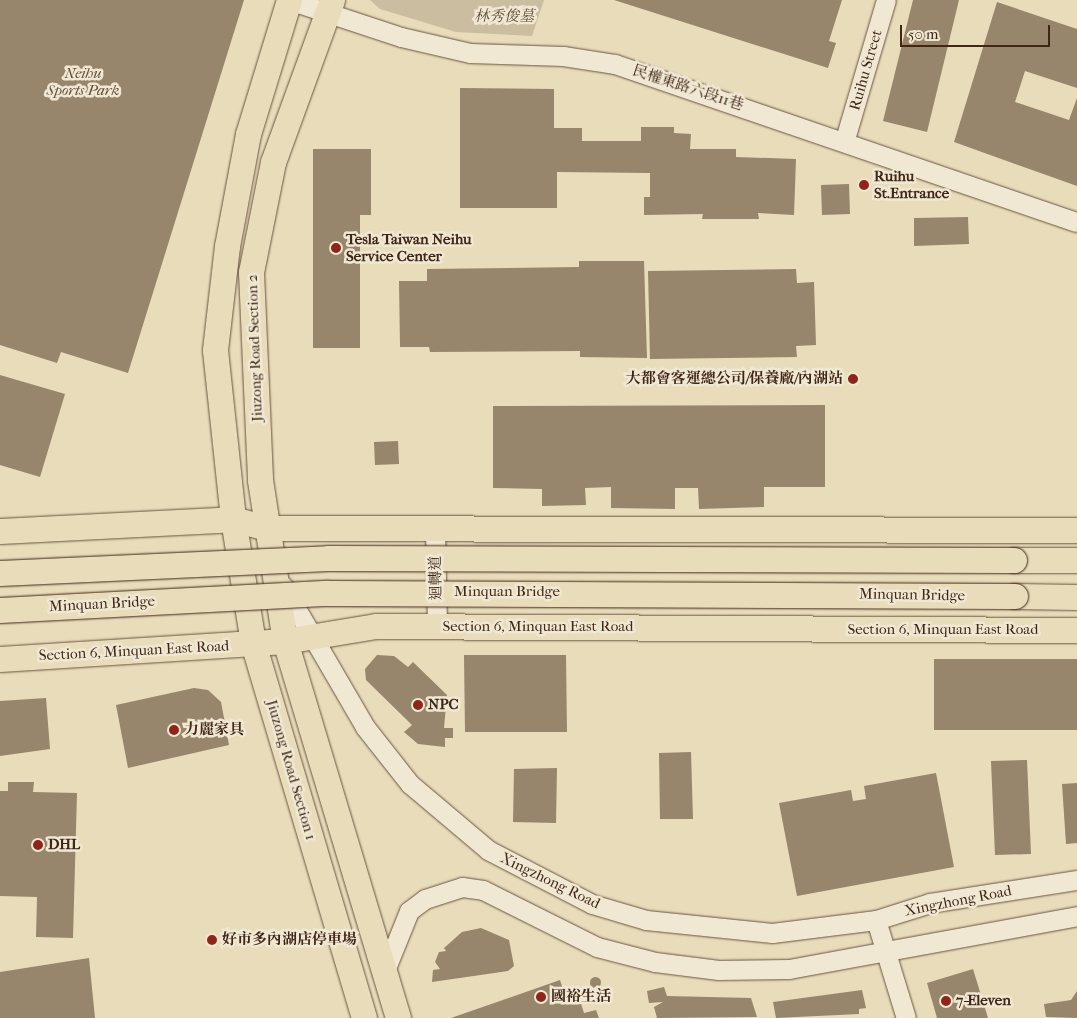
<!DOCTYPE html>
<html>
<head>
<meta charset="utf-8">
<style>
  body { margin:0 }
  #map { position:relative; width:1077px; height:1018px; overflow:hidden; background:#e8dcbb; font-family:"IM FELL French Canon","Noto Serif TC",serif }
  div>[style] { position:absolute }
  .green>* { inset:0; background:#cbbd9f }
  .building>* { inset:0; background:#97856c }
  .round { border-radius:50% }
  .roads { filter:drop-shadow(0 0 1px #6a543f) drop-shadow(0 0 1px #6a543f) }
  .minor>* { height:19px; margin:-9.5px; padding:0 9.5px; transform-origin:9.5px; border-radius:9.5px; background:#f0e8d3 }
  .major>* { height:25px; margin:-12.5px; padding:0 12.5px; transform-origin:12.5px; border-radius:12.5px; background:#e8dcbb }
  .bridges { filter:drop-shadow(0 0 1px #402616) drop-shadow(0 0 1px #402616) }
  .major-bridge>* { height:25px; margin:-12.5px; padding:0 12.5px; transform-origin:12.5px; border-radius:12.5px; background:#e8dcbb }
  .dots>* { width:14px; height:14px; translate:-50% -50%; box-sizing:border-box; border:2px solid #f0e8d3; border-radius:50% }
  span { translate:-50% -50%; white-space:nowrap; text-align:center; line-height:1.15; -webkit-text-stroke:5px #f0e8d3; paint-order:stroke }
  .park-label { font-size:15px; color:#634c38; font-style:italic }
  .street-label { font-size:15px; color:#402616 }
  .poi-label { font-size:15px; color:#402616; font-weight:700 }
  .left { translate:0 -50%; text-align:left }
  .right { translate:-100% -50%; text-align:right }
  .scale { position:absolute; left:900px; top:25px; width:150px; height:22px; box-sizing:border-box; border:2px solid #402616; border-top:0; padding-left:6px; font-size:15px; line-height:18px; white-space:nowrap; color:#402616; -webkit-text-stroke:4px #f0e8d3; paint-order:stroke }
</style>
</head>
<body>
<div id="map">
  <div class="green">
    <i style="clip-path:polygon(370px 0,544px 0,532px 36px,456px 32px,380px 9px)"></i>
  </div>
  <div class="building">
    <i style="clip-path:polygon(0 0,244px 0,128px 373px,61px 352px,57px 363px,0 345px)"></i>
    <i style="clip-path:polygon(614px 0,842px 0,829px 41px,836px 43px,828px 68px)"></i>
    <i style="clip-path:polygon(913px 0,959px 0,927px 132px,883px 121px)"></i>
    <i style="clip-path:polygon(997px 2px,1077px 29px,1077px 88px,1025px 71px,1015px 102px,1069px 120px,1077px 98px,1077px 186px,954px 142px)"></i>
    <i style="clip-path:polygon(460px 88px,554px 89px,554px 128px,582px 128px,582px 141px,641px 141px,641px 127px,674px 127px,674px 133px,691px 134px,690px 149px,736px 149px,736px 157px,796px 159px,794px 215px,758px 213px,759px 219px,702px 219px,703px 214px,644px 215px,644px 197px,650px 197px,650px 173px,557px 172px,557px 208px,460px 208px)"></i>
    <i style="clip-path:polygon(313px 149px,371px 149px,371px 215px,360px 215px,360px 348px,313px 348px)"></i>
    <i style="clip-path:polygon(849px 184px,850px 214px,822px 215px,821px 185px)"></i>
    <i style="clip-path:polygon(968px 217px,969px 244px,914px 246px,914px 218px)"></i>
    <i style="clip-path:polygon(579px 261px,644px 261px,647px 358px,580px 357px,580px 351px,430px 352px,429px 347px,400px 347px,399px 281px,427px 281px,427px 269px,579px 267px)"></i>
    <i style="clip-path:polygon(796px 269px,797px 283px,814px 282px,816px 345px,796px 346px,797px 357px,650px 359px,648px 271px)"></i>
    <i style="clip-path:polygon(0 375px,65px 394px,40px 477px,0 465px)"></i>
    <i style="clip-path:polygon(825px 405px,825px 487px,764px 487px,764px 507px,699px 509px,698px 488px,675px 488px,675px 509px,611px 508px,611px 487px,585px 488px,586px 505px,542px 506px,542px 489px,493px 488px,493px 406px)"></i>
    <i style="clip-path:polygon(398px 441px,399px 464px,375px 465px,374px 442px)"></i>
    <i style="clip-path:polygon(377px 655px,394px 656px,408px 667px,413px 662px,447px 695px,444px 728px,453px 728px,453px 738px,445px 738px,445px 747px,418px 744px,404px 732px,412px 725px,366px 680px,365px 669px)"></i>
    <i style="clip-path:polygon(464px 655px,566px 655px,567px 732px,465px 732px)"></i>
    <i style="clip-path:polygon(934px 659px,1077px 659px,1077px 730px,934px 730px)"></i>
    <i style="clip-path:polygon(194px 688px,208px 690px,221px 702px,229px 745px,128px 768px,116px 705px)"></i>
    <i style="clip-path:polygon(46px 698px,50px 749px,0 756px,0 701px)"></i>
    <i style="clip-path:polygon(691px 752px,693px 819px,660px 819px,659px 753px)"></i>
    <i style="clip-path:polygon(1027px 760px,1031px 854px,995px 855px,991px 761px)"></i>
    <i style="clip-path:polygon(557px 768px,556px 823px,513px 822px,514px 769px)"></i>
    <i style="clip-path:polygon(936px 773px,954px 867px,797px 896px,779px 803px,851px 790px,853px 801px,866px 799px,864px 786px)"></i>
    <i style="clip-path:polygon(8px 782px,34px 782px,33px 792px,77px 793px,73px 938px,36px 937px,37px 897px,0 896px,0 791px,8px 791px)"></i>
    <i style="clip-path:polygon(1077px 783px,1077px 843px,1066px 844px,1062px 784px)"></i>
    <i style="clip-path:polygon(481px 928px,509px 940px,514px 966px,508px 971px,432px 982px,433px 970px,440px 969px,435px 962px,439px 952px,446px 951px,444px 948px,462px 932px)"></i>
    <i style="clip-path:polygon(89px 958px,95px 1018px,0 1018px,0 972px)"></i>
    <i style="clip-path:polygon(973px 969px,988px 1018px,937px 1018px,927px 983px)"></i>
    <i class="round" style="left:589.5px;top:976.5px;width:11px;height:11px"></i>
    <i style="clip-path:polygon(560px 980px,564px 993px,576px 989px,584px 1013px,596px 1010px,599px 1018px,451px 1018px)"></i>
    <i style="clip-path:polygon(664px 987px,667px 996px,751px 998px,757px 1017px,657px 1018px,654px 1007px,663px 1002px,649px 1003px,647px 991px)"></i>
    <i style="clip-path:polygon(862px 990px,866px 1008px,859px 1009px,859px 1014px,776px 1018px,773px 1002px)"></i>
    <i style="clip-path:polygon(1077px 991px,1077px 1018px,1046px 1017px,1044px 1004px,1071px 1000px)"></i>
  </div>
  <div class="roads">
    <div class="minor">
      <i style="left:289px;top:0;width:118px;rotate:18.3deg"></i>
      <i style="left:401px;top:37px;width:71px;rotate:13.1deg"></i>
      <i style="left:470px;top:53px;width:93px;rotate:1.8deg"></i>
      <i style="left:563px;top:56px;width:53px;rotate:8.7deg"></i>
      <i style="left:615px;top:64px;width:488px;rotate:18.9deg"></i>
      <i style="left:845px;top:139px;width:145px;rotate:-73.6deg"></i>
      <i style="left:435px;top:530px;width:96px;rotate:88.8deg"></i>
      <i style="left:283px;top:586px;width:163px;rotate:59.8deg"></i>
      <i style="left:365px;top:727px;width:73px;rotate:51.7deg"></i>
      <i style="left:410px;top:784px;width:102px;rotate:40.2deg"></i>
      <i style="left:488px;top:850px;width:117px;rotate:27.4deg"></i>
      <i style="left:592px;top:904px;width:56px;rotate:16.5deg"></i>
      <i style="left:646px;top:920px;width:127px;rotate:5.9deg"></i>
      <i style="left:772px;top:933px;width:105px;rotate:-7.1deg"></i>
      <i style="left:876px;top:920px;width:57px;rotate:-17.5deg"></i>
      <i style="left:930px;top:903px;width:149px;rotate:-8.9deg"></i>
      <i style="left:876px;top:920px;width:102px;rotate:73deg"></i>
      <i style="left:384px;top:973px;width:67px;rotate:-68deg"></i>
      <i style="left:409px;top:911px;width:20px;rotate:-37deg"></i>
      <i style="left:425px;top:899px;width:39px;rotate:-18deg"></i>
      <i style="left:462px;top:887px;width:21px;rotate:8deg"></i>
      <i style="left:483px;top:890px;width:127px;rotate:26.6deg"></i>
      <i style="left:597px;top:947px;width:60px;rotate:14.5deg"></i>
      <i style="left:655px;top:962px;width:64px;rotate:7.2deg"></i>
      <i style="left:718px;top:970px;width:71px;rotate:-0.8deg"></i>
      <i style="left:789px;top:969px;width:293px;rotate:-10.4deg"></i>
    </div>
    <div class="major">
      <i style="left:289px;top:0;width:140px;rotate:107deg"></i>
      <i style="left:248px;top:134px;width:114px;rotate:100.6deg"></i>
      <i style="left:227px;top:246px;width:105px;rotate:96.6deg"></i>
      <i style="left:215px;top:350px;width:170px;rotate:83.9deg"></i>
      <i style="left:233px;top:519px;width:126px;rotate:80.8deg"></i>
      <i style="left:253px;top:643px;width:391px;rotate:73.5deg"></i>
      <i style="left:332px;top:0;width:172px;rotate:110deg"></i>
      <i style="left:273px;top:162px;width:112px;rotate:101.3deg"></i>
      <i style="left:251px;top:272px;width:208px;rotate:87.5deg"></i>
      <i style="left:260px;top:480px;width:163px;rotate:81.2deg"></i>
      <i style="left:285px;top:641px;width:394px;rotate:73.3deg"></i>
      <i style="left:0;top:531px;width:233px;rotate:-2.9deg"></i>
      <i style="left:233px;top:519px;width:34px;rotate:15deg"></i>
      <i style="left:266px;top:528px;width:811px;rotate:0.14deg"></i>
      <i style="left:1014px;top:560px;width:63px"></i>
      <i style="left:1015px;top:596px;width:62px;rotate:0.9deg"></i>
      <i style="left:0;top:659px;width:286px;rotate:-3.6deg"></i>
      <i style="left:285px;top:641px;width:92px;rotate:-9.4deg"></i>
      <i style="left:376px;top:626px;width:701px;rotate:0.33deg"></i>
    </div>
  </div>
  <div class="bridges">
    <div class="major-bridge">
      <i style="left:0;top:573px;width:328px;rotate:-2.6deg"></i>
      <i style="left:328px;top:558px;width:686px;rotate:0.17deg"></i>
      <i style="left:0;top:610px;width:328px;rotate:-3deg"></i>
      <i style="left:328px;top:593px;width:687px;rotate:0.25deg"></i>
    </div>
  </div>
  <div class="dots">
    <i style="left:864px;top:185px;background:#8f2418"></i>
    <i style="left:336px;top:248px;background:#8f2418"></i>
    <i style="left:853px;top:379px;background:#8f2418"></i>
    <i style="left:418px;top:705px;background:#8f2418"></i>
    <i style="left:174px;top:730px;background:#8f2418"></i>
    <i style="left:38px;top:845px;background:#8f2418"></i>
    <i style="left:212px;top:940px;background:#8f2418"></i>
    <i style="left:541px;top:997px;background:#8f2418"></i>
    <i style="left:946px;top:1001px;background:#8f2418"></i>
  </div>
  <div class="park-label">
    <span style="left:504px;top:17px">林秀俊墓</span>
    <span style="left:83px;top:82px">Neihu<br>Sports Park</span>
  </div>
  <div class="street-label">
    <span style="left:866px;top:70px;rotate:-74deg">Ruihu Street</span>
    <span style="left:688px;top:88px;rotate:18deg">民權東路六段11巷</span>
    <span style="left:255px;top:348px;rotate:-92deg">Jiuzong Road Section 2</span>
    <span style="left:436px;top:578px;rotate:-91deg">迴轉道</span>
    <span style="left:507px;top:592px">Minquan Bridge</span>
    <span style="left:912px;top:595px;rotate:1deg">Minquan Bridge</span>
    <span style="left:102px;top:604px;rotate:-3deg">Minquan Bridge</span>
    <span style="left:538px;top:627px">Section 6, Minquan East Road</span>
    <span style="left:943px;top:630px">Section 6, Minquan East Road</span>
    <span style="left:134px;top:651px;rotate:-3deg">Section 6, Minquan East Road</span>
    <span style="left:291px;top:770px;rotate:74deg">Jiuzong Road Section 1</span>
    <span style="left:550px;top:881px;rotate:26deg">Xingzhong Road</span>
    <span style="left:958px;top:901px;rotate:-11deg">Xingzhong Road</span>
  </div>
  <div class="poi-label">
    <span class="left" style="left:874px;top:185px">Ruihu<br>St.Entrance</span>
    <span class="left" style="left:346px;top:248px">Tesla Taiwan Neihu<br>Service Center</span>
    <span class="right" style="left:843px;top:379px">大都會客運總公司/保養廠/內湖站</span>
    <span class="left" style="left:428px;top:705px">NPC</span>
    <span class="left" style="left:184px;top:730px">力麗家具</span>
    <span class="left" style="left:48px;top:845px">DHL</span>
    <span class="left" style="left:222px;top:940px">好市多內湖店停車場</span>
    <span class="left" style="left:551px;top:997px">國裕生活</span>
    <span class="left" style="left:956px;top:1001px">7-Eleven</span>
  </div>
  <div class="scale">50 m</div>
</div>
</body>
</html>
